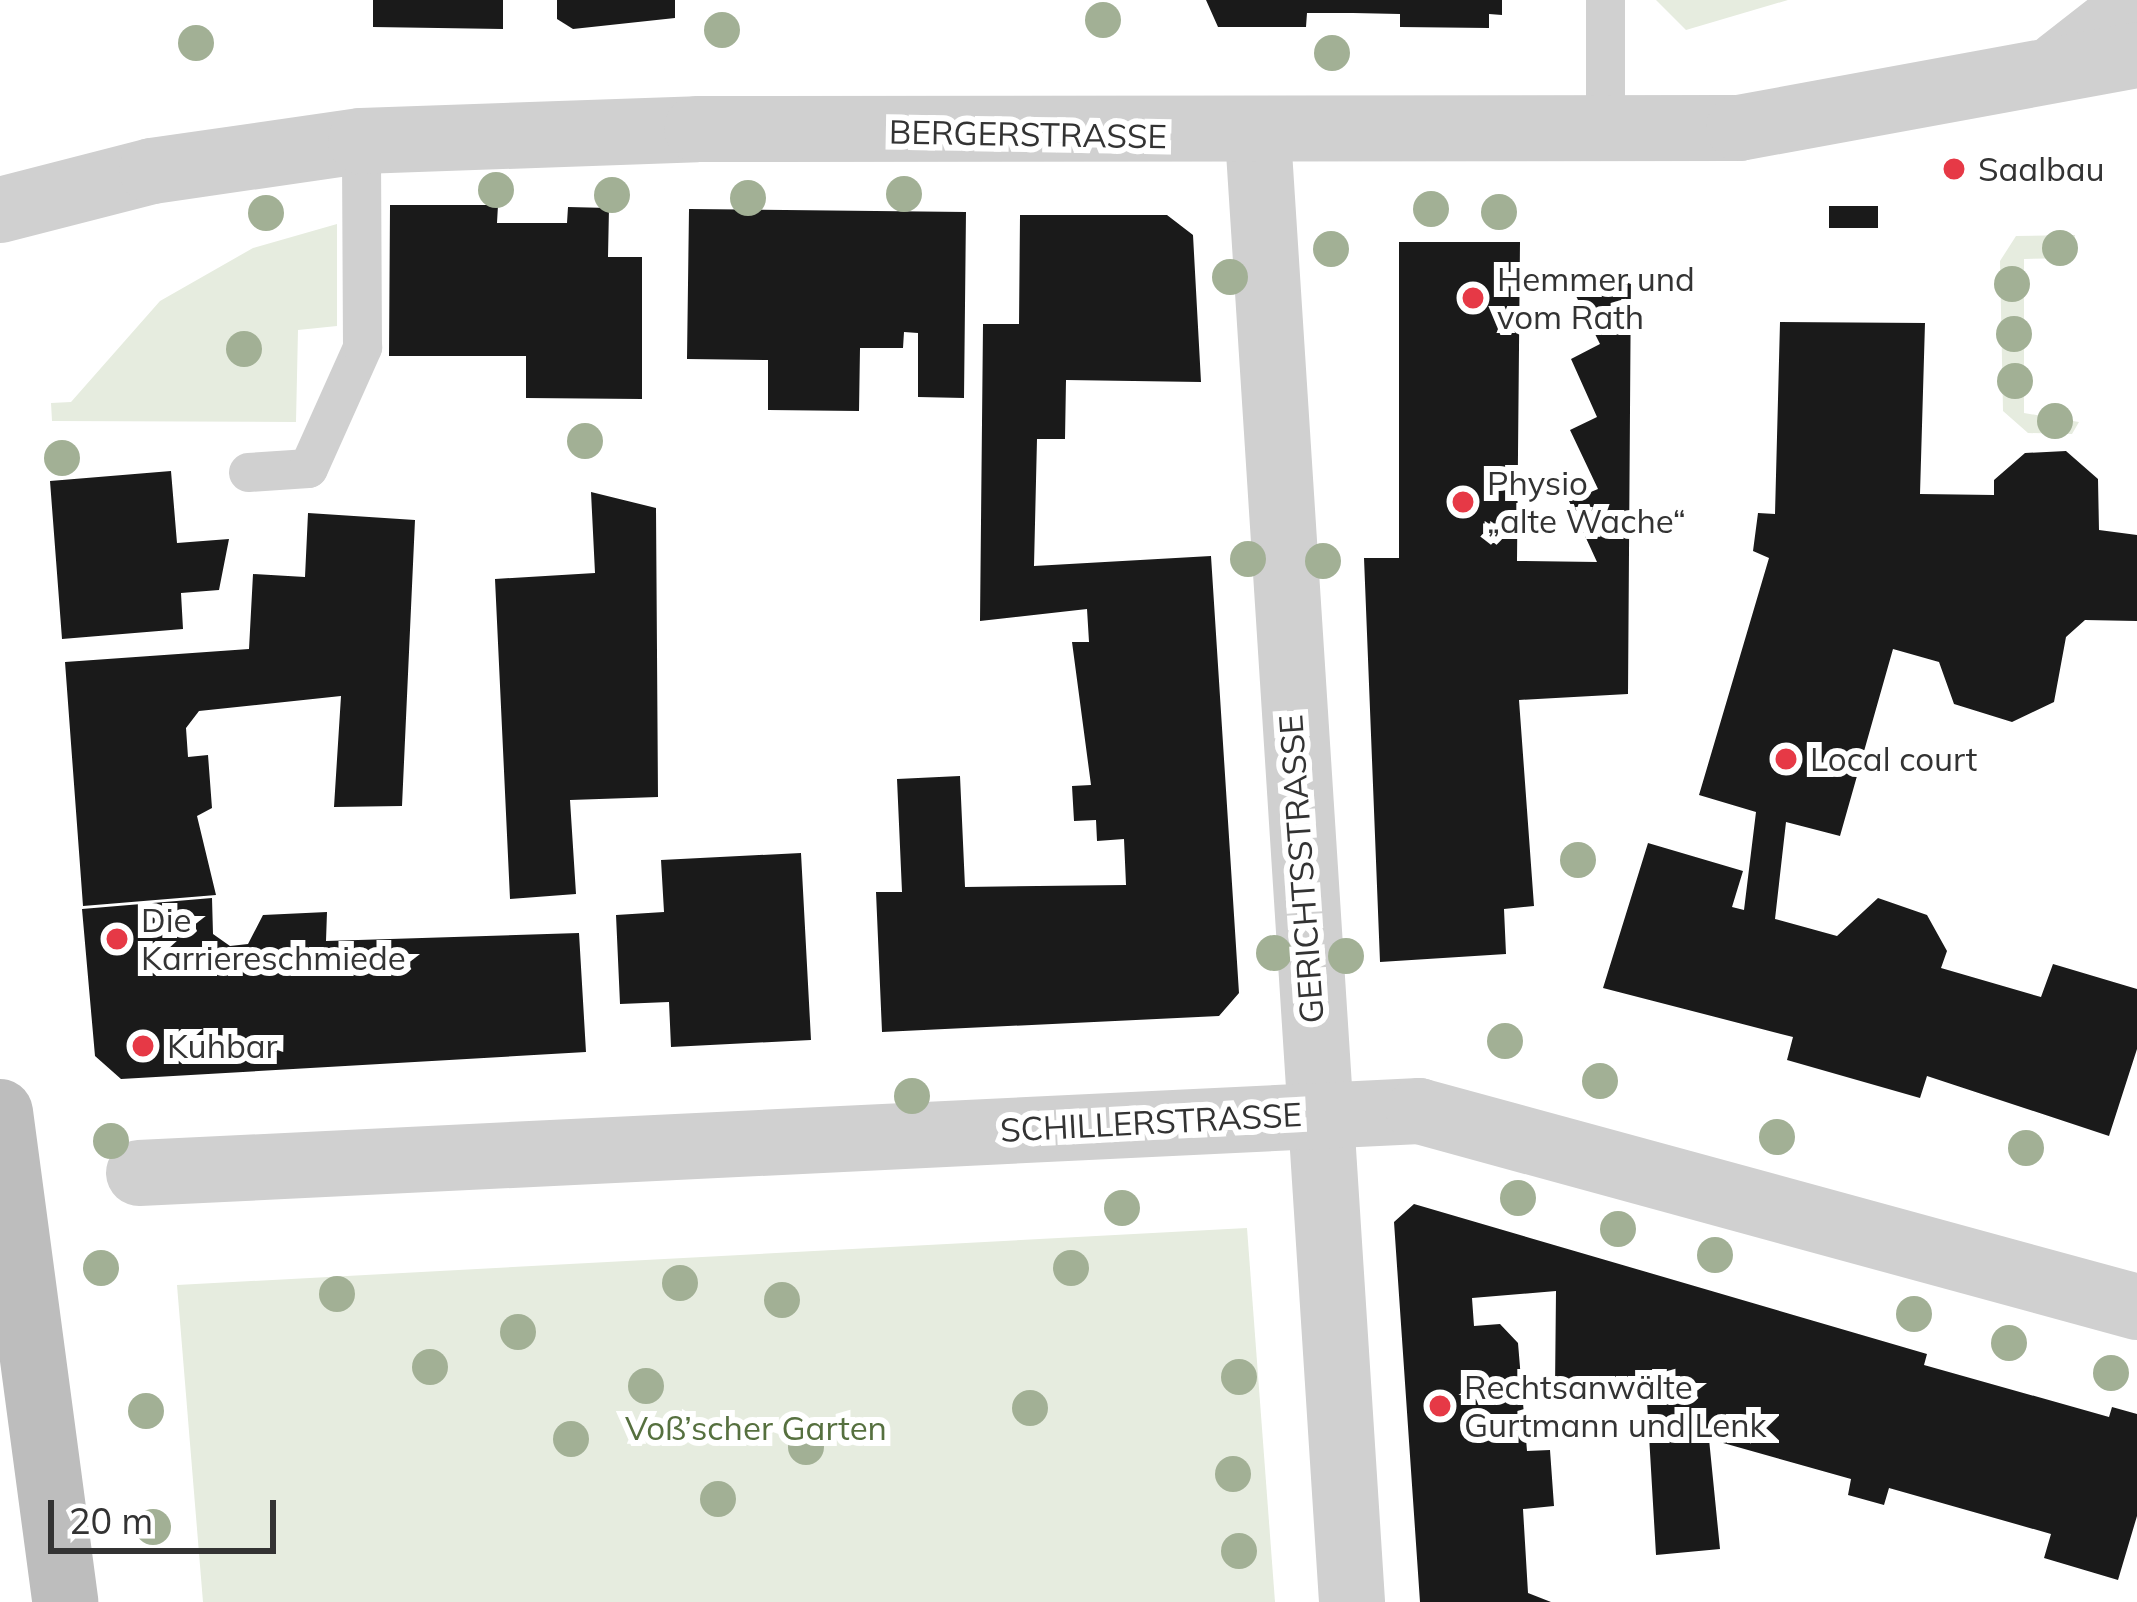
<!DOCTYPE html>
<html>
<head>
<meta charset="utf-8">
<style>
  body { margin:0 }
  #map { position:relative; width:2137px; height:1602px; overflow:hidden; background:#fff; font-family:Mulish,sans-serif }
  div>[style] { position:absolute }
  .green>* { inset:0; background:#e6ecdf }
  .building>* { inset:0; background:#1a1a1a }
  .service>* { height:39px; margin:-19.5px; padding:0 19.5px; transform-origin:19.5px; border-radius:19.5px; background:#d0d0d0 }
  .minor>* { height:66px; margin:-33px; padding:0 33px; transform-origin:33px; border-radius:33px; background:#d0d0d0 }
  .tertiary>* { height:66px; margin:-33px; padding:0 33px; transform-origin:33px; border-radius:33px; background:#d0d0d0 }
  .secondary>* { height:66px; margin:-33px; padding:0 33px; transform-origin:33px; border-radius:33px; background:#bdbdbd }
  .trees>* { width:36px; height:36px; margin:-18px; border-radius:50%; background:#a2b095 }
  .dots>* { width:33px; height:33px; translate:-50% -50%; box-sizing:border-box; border:6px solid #fff; border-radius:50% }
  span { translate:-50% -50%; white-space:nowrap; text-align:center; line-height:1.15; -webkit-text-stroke:12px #fff; paint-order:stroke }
  .street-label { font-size:33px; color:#333 }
  .poi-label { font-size:33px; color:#333 }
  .left { translate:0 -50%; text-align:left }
  .park-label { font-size:33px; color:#56703f }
  .scale { position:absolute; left:48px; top:1500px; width:228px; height:54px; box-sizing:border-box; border:6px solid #333; border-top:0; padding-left:15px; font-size:36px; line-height:42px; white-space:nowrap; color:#333; -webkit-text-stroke:9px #fff; paint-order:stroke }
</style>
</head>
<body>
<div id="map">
  <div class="green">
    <i style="clip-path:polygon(1656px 0,1788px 0,1686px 30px)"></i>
    <i style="clip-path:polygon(337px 224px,337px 326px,298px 330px,296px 422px,52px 421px,51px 403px,71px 402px,160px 301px,253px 248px)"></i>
    <i style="clip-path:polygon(2075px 235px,2073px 258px,2024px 259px,2024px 413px,2079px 422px,2072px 434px,2028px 433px,2003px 411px,2000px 261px,2016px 236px)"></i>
    <i style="clip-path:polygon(1247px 1228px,1275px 1602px,203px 1602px,177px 1285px)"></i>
  </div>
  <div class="building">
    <i style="clip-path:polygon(373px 0,503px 0,503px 29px,373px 27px)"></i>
    <i style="clip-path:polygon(557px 0,675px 0,675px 18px,573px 29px,557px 19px)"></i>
    <i style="clip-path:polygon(1206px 0,1502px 0,1502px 15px,1489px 14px,1489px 28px,1400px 27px,1400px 14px,1353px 13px,1307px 13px,1306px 27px,1218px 27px)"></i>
    <i style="clip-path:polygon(390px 205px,498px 205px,497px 223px,567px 223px,568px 207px,609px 208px,608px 257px,642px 257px,642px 399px,526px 398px,526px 356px,389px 356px)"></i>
    <i style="clip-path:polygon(1829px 206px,1878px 206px,1878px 228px,1829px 228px)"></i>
    <i style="clip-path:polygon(689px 209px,966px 212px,964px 398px,918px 397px,918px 333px,904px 332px,903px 348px,860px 348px,859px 411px,768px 410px,768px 360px,687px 359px)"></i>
    <i style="clip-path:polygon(1020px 215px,1167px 215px,1193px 235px,1201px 382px,1066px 380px,1065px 439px,1037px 439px,1034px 566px,1211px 556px,1239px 993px,1219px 1016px,882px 1032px,876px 892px,902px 892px,897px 779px,960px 776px,965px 887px,1126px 885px,1124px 839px,1097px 841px,1096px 820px,1074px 821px,1072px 786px,1091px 785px,1072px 642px,1089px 642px,1087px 609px,980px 621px,983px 324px,1019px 324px)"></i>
    <i style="clip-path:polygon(1399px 242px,1520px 242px,1517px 561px,1597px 562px,1569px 501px,1598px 489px,1570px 430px,1597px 417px,1571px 359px,1600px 344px,1571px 286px,1631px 269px,1628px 694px,1519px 700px,1534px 906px,1504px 909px,1506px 954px,1380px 962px,1364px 558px,1399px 558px)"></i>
    <i style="clip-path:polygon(1780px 322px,1925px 323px,1920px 494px,1994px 495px,1994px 480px,2025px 453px,2066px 451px,2098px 479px,2099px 530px,2137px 535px,2137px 621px,2085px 620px,2066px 637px,2054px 702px,2012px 722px,1954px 704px,1939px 662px,1893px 649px,1840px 836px,1786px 822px,1775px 919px,1837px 936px,1878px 898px,1927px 915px,1947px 951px,1941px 968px,2041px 997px,2053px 964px,2137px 989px,2137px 1049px,2109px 1136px,1927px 1076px,1920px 1098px,1787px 1060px,1793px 1037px,1603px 988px,1648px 843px,1743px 871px,1732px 907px,1744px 910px,1756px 812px,1699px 795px,1769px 558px,1753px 551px,1758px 513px,1775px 514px)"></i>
    <i style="clip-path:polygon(171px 471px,177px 543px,229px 539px,219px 590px,181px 593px,183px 629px,62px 639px,50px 481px)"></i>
    <i style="clip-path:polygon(591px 492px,656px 508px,658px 797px,570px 800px,576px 894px,510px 899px,495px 579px,595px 573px)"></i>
    <i style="clip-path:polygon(308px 513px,415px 520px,402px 806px,334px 807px,341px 696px,199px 711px,186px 728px,188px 757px,208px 755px,212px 808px,197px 816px,216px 895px,83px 906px,65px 662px,249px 649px,253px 574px,305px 577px)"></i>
    <i style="clip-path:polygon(801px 853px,811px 1040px,671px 1047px,669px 1002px,620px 1004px,616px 915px,664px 912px,661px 860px)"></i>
    <i style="clip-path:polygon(212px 898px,213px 934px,230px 946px,248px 944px,263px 915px,327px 912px,326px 941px,579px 933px,586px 1052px,121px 1079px,95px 1056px,82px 909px)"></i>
    <i style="clip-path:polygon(1414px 1204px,1927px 1354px,1924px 1365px,2109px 1417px,2112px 1407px,2137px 1414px,2137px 1516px,2118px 1580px,2044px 1558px,2051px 1534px,1889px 1488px,1884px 1505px,1848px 1495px,1851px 1479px,1709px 1439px,1720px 1549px,1656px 1555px,1647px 1401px,1555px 1387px,1556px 1291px,1472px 1298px,1474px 1326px,1500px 1324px,1518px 1343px,1527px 1451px,1550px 1450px,1554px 1506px,1523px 1509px,1528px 1593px,1551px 1602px,1420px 1602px,1394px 1222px)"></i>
  </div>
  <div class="service">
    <i style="left:1605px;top:0;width:133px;rotate:90deg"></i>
    <i style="left:248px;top:472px;width:60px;rotate:-3.8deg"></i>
    <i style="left:308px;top:468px;width:133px;rotate:-65.9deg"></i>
    <i style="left:362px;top:347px;width:206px;rotate:-90.3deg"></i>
  </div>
  <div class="minor">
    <i style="left:1258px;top:136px;width:1469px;rotate:86.33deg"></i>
    <i style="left:139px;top:1173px;width:1282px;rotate:-2.77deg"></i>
    <i style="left:1419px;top:1111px;width:744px;rotate:15.27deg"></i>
  </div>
  <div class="tertiary">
    <i style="left:2059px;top:64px;width:99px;rotate:-38deg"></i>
    <i style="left:0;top:210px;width:157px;rotate:-14.4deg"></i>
    <i style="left:152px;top:171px;width:211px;rotate:-8.2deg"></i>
    <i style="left:361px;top:141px;width:336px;rotate:-2deg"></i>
    <i style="left:697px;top:129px;width:1042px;rotate:-0.05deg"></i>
    <i style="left:1739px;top:128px;width:405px;rotate:-10.4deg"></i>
  </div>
  <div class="secondary">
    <i style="left:0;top:1112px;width:494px;rotate:82.4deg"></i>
  </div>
  <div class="trees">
    <i style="left:1103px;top:20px"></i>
    <i style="left:722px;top:30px"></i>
    <i style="left:196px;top:43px"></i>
    <i style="left:1332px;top:53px"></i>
    <i style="left:496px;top:190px"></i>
    <i style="left:904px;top:194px"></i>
    <i style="left:612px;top:195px"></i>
    <i style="left:748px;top:198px"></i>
    <i style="left:1431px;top:209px"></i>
    <i style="left:1499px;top:212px"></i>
    <i style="left:266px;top:213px"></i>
    <i style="left:2060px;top:248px"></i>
    <i style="left:1331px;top:249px"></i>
    <i style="left:1230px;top:277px"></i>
    <i style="left:2012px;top:284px"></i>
    <i style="left:2014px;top:334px"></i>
    <i style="left:244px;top:349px"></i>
    <i style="left:2015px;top:381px"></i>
    <i style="left:2055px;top:421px"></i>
    <i style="left:585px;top:441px"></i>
    <i style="left:62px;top:458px"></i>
    <i style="left:1248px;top:559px"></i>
    <i style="left:1323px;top:561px"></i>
    <i style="left:1578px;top:860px"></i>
    <i style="left:1274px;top:953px"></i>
    <i style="left:1346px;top:956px"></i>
    <i style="left:1505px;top:1041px"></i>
    <i style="left:1600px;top:1081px"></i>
    <i style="left:912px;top:1096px"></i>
    <i style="left:1777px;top:1137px"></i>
    <i style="left:111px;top:1141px"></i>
    <i style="left:2026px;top:1148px"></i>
    <i style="left:1518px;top:1198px"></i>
    <i style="left:1122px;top:1208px"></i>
    <i style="left:1618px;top:1229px"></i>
    <i style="left:1715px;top:1255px"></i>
    <i style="left:101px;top:1268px"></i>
    <i style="left:1071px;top:1268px"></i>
    <i style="left:680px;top:1283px"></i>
    <i style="left:337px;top:1294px"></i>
    <i style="left:782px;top:1300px"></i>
    <i style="left:1914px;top:1314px"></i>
    <i style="left:518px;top:1332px"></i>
    <i style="left:2009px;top:1343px"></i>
    <i style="left:430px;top:1367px"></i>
    <i style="left:2111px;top:1373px"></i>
    <i style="left:1239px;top:1377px"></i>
    <i style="left:646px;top:1386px"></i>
    <i style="left:1030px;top:1408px"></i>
    <i style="left:146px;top:1411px"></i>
    <i style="left:571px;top:1439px"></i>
    <i style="left:806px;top:1447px"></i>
    <i style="left:1233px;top:1474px"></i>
    <i style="left:718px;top:1499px"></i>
    <i style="left:153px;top:1527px"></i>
    <i style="left:1239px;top:1551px"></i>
  </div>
  <div class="dots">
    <i style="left:1954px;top:169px;background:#e63946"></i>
    <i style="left:1473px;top:298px;background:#e63946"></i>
    <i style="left:1463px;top:502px;background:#e63946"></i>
    <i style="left:1786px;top:759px;background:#e63946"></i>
    <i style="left:117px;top:939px;background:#e63946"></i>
    <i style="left:143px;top:1046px;background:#e63946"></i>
    <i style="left:1440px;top:1406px;background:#e63946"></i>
  </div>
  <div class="street-label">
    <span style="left:1028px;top:134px;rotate:1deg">BERGERSTRASSE</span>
    <span style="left:1301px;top:869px;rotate:-94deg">GERICHTSSTRASSE</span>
    <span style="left:1151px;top:1122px;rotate:-3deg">SCHILLERSTRASSE</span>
  </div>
  <div class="poi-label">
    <span class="left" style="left:1978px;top:169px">Saalbau</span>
    <span class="left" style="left:1497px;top:298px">Hemmer und<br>vom Rath</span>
    <span class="left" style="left:1487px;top:502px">Physio<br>„alte Wache“</span>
    <span class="left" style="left:1810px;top:759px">Local court</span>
    <span class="left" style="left:141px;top:939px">Die<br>Karriereschmiede</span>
    <span class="left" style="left:167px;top:1046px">Kuhbar</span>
    <span class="left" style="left:1464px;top:1406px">Rechtsanwälte<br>Gurtmann und Lenk</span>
  </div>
  <div class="park-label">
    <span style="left:756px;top:1428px">Voß’scher Garten</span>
  </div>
  <div class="scale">20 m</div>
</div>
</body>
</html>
